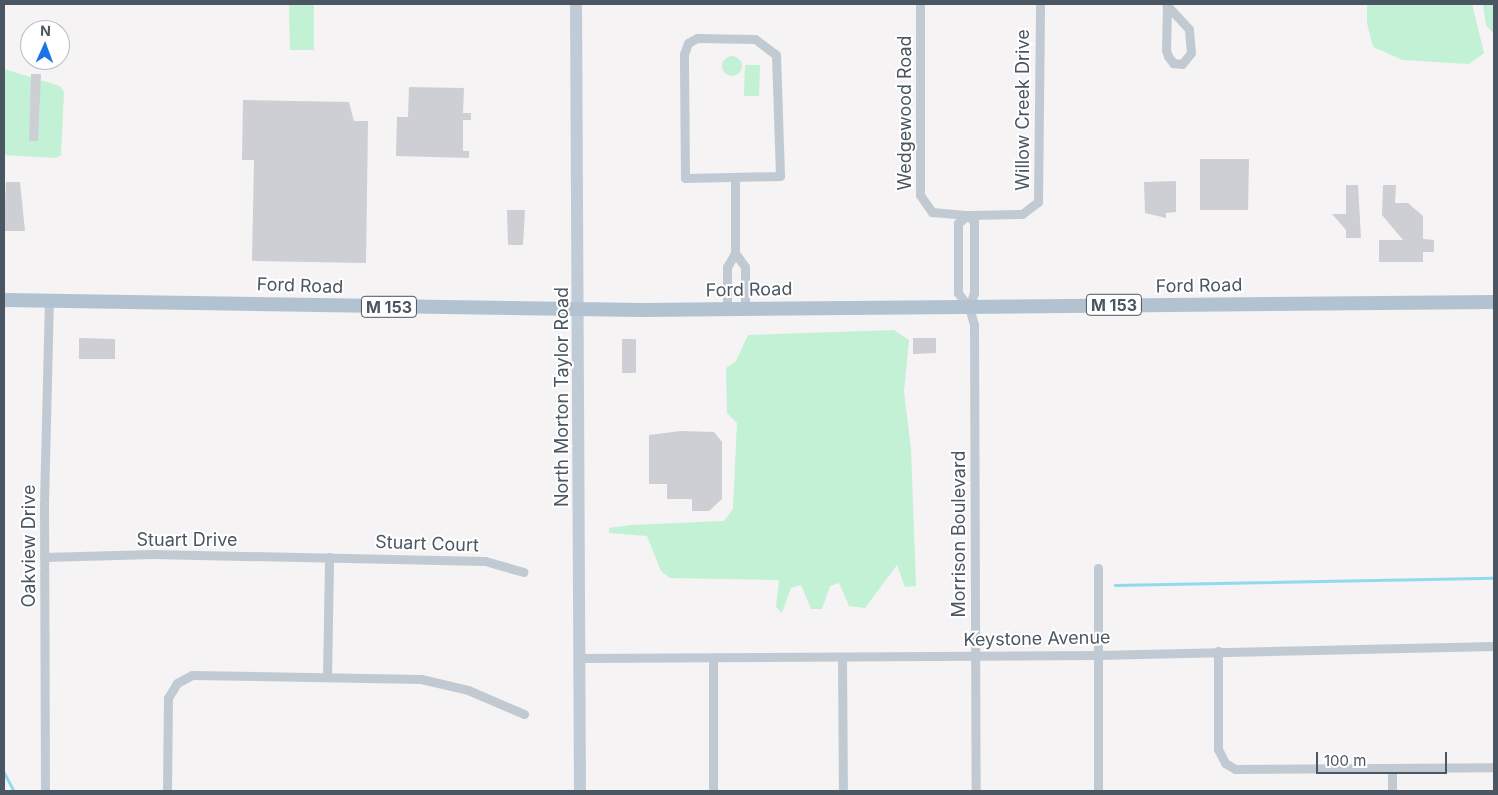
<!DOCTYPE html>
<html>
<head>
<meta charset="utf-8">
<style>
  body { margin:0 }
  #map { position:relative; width:1498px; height:795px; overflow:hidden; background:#f5f3f3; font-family:Inter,sans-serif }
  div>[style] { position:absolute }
  .green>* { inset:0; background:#c3f1d5 }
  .round { border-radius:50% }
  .stream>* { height:2.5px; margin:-1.25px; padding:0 1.25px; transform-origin:1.25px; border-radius:1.25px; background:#90daee }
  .building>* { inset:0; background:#cdcfd5 }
  .street>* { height:9px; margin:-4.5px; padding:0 4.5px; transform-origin:4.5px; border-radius:4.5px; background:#c1cad2 }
  .secondary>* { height:12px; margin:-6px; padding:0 6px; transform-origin:6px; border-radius:6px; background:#c1cbd6 }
  .primary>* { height:14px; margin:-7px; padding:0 7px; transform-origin:7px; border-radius:7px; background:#b3c2d1 }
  span { translate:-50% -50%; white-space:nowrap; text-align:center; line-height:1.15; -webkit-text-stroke:4px #fff; paint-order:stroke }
  .shield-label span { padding:1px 4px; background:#fff; border:1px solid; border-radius:4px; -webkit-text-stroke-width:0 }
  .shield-label { font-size:16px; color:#4a5661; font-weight:700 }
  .street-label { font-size:18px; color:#4a5661 }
  .frame { position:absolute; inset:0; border:5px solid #4a5661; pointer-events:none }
  .north { position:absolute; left:20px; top:20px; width:50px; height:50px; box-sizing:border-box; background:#fff; border:1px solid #b7bbc0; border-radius:50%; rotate:2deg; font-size:14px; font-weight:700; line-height:20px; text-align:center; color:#4a5661 }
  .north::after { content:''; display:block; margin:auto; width:18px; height:22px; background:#1a73e8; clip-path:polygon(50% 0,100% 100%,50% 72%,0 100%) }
  .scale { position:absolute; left:1316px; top:752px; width:131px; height:22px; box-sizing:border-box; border:2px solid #4a5661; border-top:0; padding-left:6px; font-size:15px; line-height:18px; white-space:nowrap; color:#4a5661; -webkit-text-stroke:4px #fff; paint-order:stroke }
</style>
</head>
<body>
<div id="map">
  <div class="green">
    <i style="clip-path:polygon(289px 4px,314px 4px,314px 50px,290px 50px)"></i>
    <i style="clip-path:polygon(1367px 4px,1472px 4px,1484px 53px,1469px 64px,1403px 60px,1373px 47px,1367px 23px)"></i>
    <i style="clip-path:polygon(1483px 4px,1494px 4px,1494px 34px,1486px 25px)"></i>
    <i class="round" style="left:722px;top:56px;width:20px;height:20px"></i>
    <i style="clip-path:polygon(745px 65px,760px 65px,759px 96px,744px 96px)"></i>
    <i style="clip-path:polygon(4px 69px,60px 86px,64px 92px,61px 155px,56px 158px,4px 155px)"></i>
    <i style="clip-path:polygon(894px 330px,909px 340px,904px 392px,911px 449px,916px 586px,905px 587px,897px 565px,865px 608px,849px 606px,839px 583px,830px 586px,822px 609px,811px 609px,801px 585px,791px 588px,782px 613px,776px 607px,779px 580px,670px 578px,661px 571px,647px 536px,609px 533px,609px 528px,631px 525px,724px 521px,733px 509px,737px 423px,727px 413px,726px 368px,736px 361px,748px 335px)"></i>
  </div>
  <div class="stream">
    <i style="left:1115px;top:585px;width:379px;rotate:-1.1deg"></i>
    <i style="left:4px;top:772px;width:21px;rotate:62deg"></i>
  </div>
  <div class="building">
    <i style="clip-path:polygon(31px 74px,41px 74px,38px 141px,29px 141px)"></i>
    <i style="clip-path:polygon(409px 87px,464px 88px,463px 113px,471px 113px,471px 120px,463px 120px,463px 151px,469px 151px,469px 158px,396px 156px,397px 117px,408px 117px)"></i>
    <i style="clip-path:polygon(243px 100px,349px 102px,354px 121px,368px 121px,366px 263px,252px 261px,254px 160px,242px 160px)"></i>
    <i style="clip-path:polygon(1200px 159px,1249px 159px,1248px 210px,1200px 210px)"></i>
    <i style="clip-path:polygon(1176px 181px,1176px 212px,1166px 213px,1166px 218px,1145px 213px,1144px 182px)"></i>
    <i style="clip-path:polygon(6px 182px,20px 182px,25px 231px,4px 231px)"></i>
    <i style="clip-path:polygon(1346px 185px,1358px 185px,1361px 238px,1346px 238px,1346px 230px,1332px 214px,1346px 214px)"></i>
    <i style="clip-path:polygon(1383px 185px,1396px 185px,1395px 203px,1408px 203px,1423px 216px,1423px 239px,1434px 240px,1434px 252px,1423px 252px,1423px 262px,1379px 262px,1379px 240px,1403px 240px,1382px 215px)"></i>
    <i style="clip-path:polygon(507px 210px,525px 210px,523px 245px,508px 245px)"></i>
    <i style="clip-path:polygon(79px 338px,115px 339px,115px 359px,79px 359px)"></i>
    <i style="clip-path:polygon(913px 338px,936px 338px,936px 353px,913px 354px)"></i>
    <i style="clip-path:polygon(622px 339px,636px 339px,636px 373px,622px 373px)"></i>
    <i style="clip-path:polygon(681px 431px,714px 432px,722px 442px,722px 499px,709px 511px,692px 511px,692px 499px,667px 499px,667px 484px,649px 484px,649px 435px)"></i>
  </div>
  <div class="street">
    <i style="left:920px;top:4px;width:191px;rotate:90deg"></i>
    <i style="left:920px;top:195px;width:21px;rotate:55deg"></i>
    <i style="left:932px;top:212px;width:36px;rotate:5deg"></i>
    <i style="left:968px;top:215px;width:54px;rotate:-1.1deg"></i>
    <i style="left:1022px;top:214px;width:20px;rotate:-37deg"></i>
    <i style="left:1038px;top:202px;width:198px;rotate:-89.4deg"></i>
    <i style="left:1167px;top:4px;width:46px;rotate:91.2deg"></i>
    <i style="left:1166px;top:50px;width:6px;rotate:72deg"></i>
    <i style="left:1168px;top:56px;width:9px;rotate:54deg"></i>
    <i style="left:1173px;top:63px;width:9px;rotate:6deg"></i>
    <i style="left:1182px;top:64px;width:14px;rotate:-51deg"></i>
    <i style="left:1191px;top:53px;width:24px;rotate:-95deg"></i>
    <i style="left:1189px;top:29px;width:33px;rotate:-133deg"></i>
    <i style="left:697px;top:38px;width:58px;rotate:1deg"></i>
    <i style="left:755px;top:39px;width:26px;rotate:37deg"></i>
    <i style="left:776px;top:55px;width:121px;rotate:88.1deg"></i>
    <i style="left:780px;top:176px;width:95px;rotate:178.8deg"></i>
    <i style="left:685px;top:178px;width:124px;rotate:-90.5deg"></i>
    <i style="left:684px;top:54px;width:12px;rotate:-70deg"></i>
    <i style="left:688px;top:43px;width:10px;rotate:-29deg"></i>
    <i style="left:968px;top:215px;width:13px;rotate:141deg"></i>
    <i style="left:958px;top:223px;width:70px;rotate:90deg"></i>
    <i style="left:958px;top:293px;width:18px;rotate:52deg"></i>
    <i style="left:969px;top:307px;width:19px;rotate:74deg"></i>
    <i style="left:974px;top:325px;width:466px;rotate:89.8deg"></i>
    <i style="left:968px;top:215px;width:9px;rotate:49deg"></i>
    <i style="left:974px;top:222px;width:71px;rotate:90deg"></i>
    <i style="left:974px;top:293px;width:15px;rotate:110deg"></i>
    <i style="left:735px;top:253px;width:74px;rotate:-90deg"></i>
    <i style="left:727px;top:309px;width:42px;rotate:-90deg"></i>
    <i style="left:727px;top:267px;width:16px;rotate:-60deg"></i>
    <i style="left:735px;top:253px;width:17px;rotate:54deg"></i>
    <i style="left:745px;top:267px;width:42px;rotate:90deg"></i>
    <i style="left:44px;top:557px;width:109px;rotate:-1.6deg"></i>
    <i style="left:153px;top:554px;width:332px;rotate:1.2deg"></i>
    <i style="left:485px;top:561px;width:40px;rotate:16deg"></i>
    <i style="left:1098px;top:568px;width:223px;rotate:90deg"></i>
    <i style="left:1218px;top:651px;width:98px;rotate:90deg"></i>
    <i style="left:1218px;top:749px;width:16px;rotate:63deg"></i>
    <i style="left:1225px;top:763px;width:12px;rotate:31deg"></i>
    <i style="left:1235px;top:769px;width:259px;rotate:-0.4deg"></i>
    <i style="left:842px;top:657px;width:134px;rotate:89.6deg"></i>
    <i style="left:580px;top:658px;width:518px;rotate:-0.33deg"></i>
    <i style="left:1098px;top:655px;width:396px;rotate:-1.3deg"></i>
    <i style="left:713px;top:658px;width:133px;rotate:90deg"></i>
    <i style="left:327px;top:677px;width:120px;rotate:-89deg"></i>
    <i style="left:1392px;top:769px;width:22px;rotate:90deg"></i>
    <i style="left:45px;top:791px;width:288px;rotate:-90.2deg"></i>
    <i style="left:44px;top:503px;width:202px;rotate:-88.6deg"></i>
    <i style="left:167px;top:791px;width:93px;rotate:-89.4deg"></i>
    <i style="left:168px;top:698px;width:17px;rotate:-59deg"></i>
    <i style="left:177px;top:683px;width:17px;rotate:-28deg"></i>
    <i style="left:192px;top:675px;width:229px;rotate:1deg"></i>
    <i style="left:421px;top:679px;width:48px;rotate:13.2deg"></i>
    <i style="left:468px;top:690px;width:61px;rotate:23.2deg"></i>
  </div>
  <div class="secondary">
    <i style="left:576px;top:4px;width:787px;rotate:89.71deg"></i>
  </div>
  <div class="primary">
    <i style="left:4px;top:300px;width:638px;rotate:0.9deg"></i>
    <i style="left:642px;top:310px;width:852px;rotate:-0.54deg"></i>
  </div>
  <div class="shield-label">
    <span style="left:1114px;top:305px">M 153</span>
    <span style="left:389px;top:307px">M 153</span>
  </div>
  <div class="street-label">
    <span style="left:1023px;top:110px;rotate:-90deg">Willow Creek Drive</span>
    <span style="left:905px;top:113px;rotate:-90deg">Wedgewood Road</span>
    <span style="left:300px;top:286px;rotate:2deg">Ford Road</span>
    <span style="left:1199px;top:286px;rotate:-1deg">Ford Road</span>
    <span style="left:749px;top:290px;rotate:-1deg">Ford Road</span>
    <span style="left:562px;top:397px;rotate:-90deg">North Morton Taylor Road</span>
    <span style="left:959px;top:534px;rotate:-90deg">Morrison Boulevard</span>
    <span style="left:187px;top:540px">Stuart Drive</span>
    <span style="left:427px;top:544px;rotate:2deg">Stuart Court</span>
    <span style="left:29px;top:546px;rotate:-90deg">Oakview Drive</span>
    <span style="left:1037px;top:639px;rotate:-1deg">Keystone Avenue</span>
  </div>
  <div class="frame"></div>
  <div class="north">N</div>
  <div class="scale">100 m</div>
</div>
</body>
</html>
